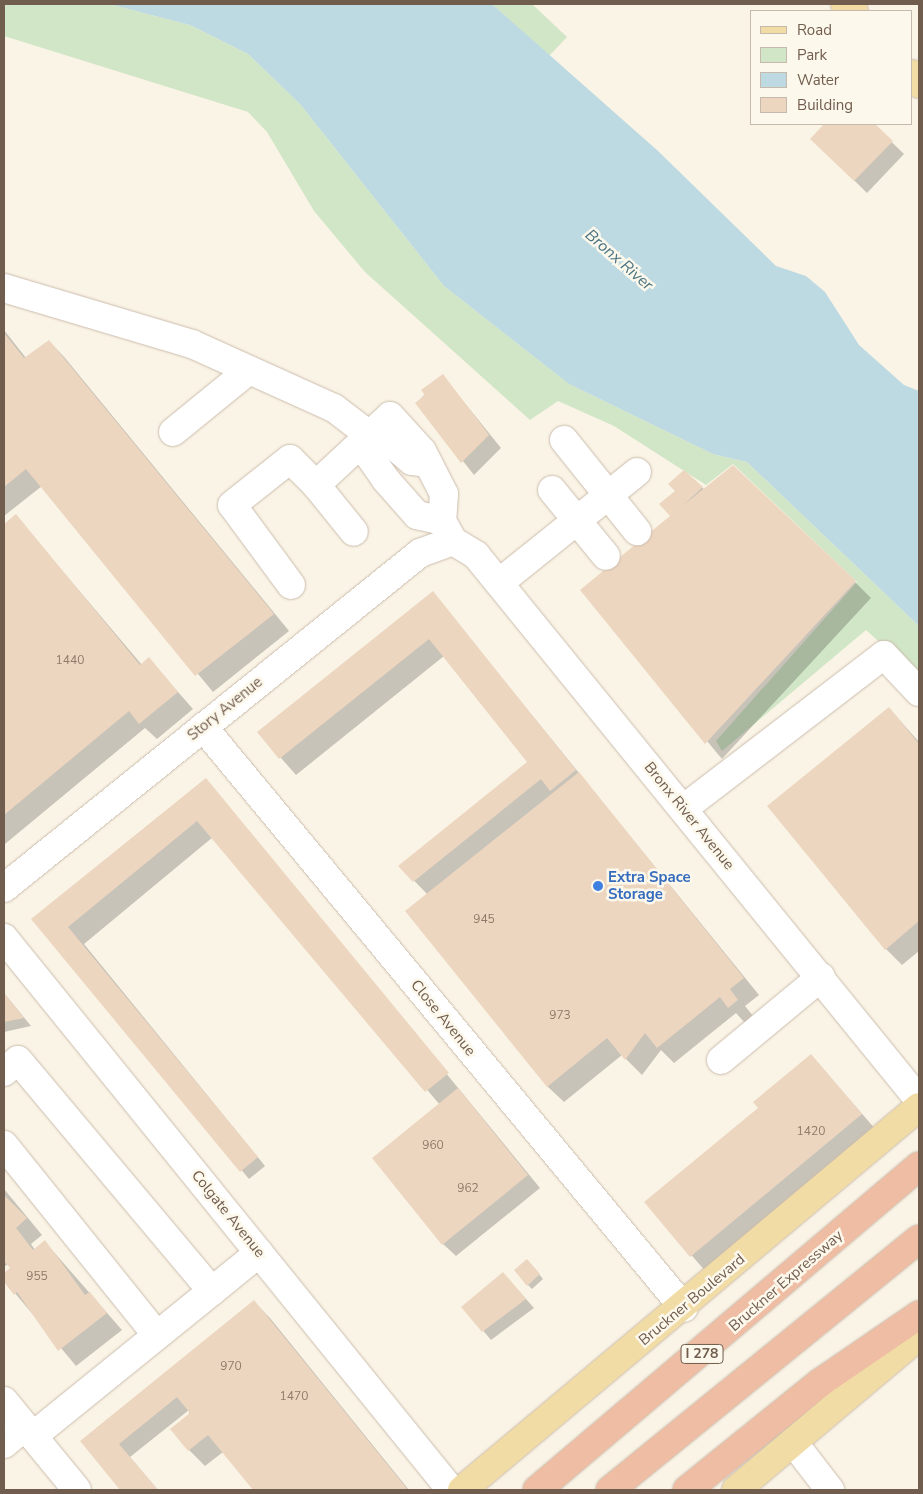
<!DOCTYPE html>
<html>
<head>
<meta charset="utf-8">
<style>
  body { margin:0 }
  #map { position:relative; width:923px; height:1494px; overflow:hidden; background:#faf4e6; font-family:"Nunito Sans",sans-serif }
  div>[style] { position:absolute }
  .green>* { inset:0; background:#d1e6c6 }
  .water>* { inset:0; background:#bdd9e2 }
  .shadow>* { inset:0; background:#0003 }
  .building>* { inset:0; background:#edd6c0 }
  .roads { filter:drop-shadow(0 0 1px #cbbcad) drop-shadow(0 0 1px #cbbcad) }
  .minor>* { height:28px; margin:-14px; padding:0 14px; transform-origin:14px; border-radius:14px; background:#fff }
  .major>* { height:28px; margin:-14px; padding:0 14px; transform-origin:14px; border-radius:14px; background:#f2dca5 }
  .highway>* { height:28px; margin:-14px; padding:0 14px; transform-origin:14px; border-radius:14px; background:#eebda3 }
  .dots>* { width:14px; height:14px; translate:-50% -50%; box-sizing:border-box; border:2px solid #fdf8ec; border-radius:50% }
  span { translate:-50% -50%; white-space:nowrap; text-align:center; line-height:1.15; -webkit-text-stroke:5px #fdf8ec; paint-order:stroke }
  .number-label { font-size:12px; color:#907b6a }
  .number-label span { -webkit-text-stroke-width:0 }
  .shield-label span { padding:1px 4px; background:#fdf8ec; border:1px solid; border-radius:4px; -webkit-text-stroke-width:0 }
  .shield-label { font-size:14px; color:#715d4d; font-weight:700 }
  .street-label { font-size:15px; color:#715d4d }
  .shop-label { font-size:15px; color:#366cbe; font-weight:700 }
  .left { translate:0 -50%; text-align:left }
  .water-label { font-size:16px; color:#497482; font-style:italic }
  .frame { position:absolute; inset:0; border:5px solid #715d4d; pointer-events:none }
  .legend { position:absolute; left:750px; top:10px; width:162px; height:115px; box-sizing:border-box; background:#fdf8ec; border:1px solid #c5baac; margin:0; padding:6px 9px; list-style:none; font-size:15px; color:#715d4d }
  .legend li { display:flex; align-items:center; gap:10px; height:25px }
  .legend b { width:25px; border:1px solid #c5baac }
</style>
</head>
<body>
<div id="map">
  <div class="green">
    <i style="clip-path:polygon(4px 4px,109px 4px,190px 25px,248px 54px,300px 104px,444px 286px,569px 384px,713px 454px,747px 462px,919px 626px,919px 678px,866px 630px,722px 751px,716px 741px,857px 582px,733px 464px,706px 485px,614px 426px,558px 401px,530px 420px,365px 272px,314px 211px,267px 132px,248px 112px,4px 36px)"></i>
    <i style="clip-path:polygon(492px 4px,532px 4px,567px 37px,549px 56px)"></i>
  </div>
  <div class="water">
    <i style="clip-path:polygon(109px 4px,492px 4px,658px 151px,776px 266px,806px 276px,825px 292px,859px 345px,904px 385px,919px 391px,919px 626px,747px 462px,713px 454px,569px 384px,444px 286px,300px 104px,248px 54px,190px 25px)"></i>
  </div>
  <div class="shadow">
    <i style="clip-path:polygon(826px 124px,873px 124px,904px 154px,867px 193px,812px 139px)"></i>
    <i style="clip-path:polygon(4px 330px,26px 358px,49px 341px,65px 358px,289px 631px,213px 692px,42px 486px,4px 516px)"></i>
    <i style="clip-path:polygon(442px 375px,501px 448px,474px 475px,417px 403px)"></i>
    <i style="clip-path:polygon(684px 471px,705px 490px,855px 582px,871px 598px,722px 759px,581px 590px,672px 516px)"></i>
    <i style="clip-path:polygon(16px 516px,142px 665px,149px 659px,193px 709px,157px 739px,145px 728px,5px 844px,4px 526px)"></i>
    <i style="clip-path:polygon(433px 593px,759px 995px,745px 1006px,754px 1017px,745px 1023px,736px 1013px,674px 1063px,661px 1050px,642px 1075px,622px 1055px,564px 1102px,547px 1086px,428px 895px,400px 866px,529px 762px,444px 656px,296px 775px,259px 733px)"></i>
    <i style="clip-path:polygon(889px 708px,919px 742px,919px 951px,902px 965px,886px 949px)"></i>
    <i style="clip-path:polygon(205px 779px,540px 1188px,456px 1256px,443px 1244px,440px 1105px,213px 837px,84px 944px,265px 1166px,249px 1179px,33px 920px)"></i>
    <i style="clip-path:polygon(4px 993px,31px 1026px,4px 1032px)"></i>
    <i style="clip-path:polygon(811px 1055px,877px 1131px,707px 1273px,646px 1203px,759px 1108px)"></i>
    <i style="clip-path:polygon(4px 1189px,42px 1235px,31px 1244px,35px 1250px,45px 1242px,122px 1330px,76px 1366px,4px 1280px,11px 1269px,8px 1264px,4px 1267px)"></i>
    <i style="clip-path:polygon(531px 1264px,543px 1279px,532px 1289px,528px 1285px)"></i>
    <i style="clip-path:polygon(503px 1273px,534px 1308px,491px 1340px,463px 1307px)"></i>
    <i style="clip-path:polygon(254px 1302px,270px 1318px,409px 1490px,255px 1490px,223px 1452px,205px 1466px,189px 1450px,189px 1410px,130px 1457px,158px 1490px,122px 1490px,82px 1441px)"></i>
  </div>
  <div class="building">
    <i style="clip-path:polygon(824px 124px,875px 124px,893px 141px,854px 181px,810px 139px)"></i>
    <i style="clip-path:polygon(4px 333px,24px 358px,49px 340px,274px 614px,195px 676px,26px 469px,4px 487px)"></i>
    <i style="clip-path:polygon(443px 374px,489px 435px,461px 463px,415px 403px,425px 395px,421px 390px)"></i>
    <i style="clip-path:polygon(733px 465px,856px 581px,705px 744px,580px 590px,670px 516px,659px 504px,675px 491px,668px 484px,684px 470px,703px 487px,681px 507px)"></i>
    <i style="clip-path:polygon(16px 514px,140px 665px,149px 657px,178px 692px,139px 724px,129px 711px,4px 815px,4px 524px)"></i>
    <i style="clip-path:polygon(433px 591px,576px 770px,550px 791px,541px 779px,413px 882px,398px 866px,527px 762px,429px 639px,279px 759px,257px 732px)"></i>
    <i style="clip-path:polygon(889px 707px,919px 744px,919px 921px,885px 950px,767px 806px)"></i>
    <i style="clip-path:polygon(579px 772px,744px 978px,730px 989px,738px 1000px,728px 1008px,720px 997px,657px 1048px,645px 1033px,625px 1060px,607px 1038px,547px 1087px,405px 911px)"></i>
    <i style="clip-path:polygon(206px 778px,449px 1073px,425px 1092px,197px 821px,68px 927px,258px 1157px,240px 1172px,31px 919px)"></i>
    <i style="clip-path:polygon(4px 993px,24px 1018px,4px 1022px)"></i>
    <i style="clip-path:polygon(811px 1054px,862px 1114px,690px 1257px,644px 1202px,758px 1108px,753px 1102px)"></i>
    <i style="clip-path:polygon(458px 1088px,528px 1175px,442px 1245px,372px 1158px)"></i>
    <i style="clip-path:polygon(4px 1195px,27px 1218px,16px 1228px,33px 1250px,45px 1240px,85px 1295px,90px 1292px,107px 1313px,58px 1351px,17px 1292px,14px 1295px,4px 1282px,4px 1273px,10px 1268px,4px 1261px)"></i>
    <i style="clip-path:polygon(527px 1259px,540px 1274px,527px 1286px,514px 1270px)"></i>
    <i style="clip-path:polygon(503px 1272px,526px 1299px,482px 1332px,461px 1307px)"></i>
    <i style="clip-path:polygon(254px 1300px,302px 1359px,408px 1490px,253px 1490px,208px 1435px,188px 1451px,170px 1429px,190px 1413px,177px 1397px,119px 1444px,158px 1490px,120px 1490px,80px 1441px)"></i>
  </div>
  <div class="roads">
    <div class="minor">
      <i style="left:4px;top:288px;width:196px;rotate:16.6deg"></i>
      <i style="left:192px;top:344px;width:156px;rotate:24.3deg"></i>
      <i style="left:334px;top:408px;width:43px;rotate:37.4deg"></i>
      <i style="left:368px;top:434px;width:13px;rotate:4deg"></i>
      <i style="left:381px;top:435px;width:40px;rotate:40deg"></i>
      <i style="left:412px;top:461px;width:14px;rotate:8deg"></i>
      <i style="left:173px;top:432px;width:98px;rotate:-39.2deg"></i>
      <i style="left:368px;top:434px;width:23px;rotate:85deg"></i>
      <i style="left:370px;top:457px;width:28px;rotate:55deg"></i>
      <i style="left:386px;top:480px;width:47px;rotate:48.5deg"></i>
      <i style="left:417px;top:515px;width:26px;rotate:13deg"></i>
      <i style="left:564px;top:440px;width:117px;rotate:51.3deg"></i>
      <i style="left:316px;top:485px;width:60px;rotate:51deg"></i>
      <i style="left:552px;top:490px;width:85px;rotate:50.7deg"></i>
      <i style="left:499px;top:583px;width:177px;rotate:-38.8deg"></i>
      <i style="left:291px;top:585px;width:99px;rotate:-126.4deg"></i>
      <i style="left:232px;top:505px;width:74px;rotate:-38.4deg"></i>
      <i style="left:290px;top:459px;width:37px;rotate:45deg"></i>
      <i style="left:316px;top:485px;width:101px;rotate:-43deg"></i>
      <i style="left:390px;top:416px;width:47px;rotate:47.6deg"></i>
      <i style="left:422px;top:451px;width:48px;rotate:62.9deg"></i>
      <i style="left:444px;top:494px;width:27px;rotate:94deg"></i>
      <i style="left:442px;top:521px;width:23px;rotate:61deg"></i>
      <i style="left:203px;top:727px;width:754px;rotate:50.38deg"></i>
      <i style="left:683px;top:809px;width:253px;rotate:-37.5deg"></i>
      <i style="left:884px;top:655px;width:51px;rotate:46.6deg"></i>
      <i style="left:4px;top:888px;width:534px;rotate:-38.84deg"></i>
      <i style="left:420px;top:553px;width:35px;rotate:-20deg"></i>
      <i style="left:453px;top:541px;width:27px;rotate:31deg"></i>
      <i style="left:476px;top:555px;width:702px;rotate:50.89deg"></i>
      <i style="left:4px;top:938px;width:710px;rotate:51deg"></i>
      <i style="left:721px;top:1060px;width:130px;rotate:-39.7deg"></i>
      <i style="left:4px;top:1072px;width:18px;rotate:-41deg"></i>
      <i style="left:18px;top:1060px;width:302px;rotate:50deg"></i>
      <i style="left:4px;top:1145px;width:244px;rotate:51.2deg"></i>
      <i style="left:4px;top:1401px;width:115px;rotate:50.6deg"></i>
      <i style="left:33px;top:1436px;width:291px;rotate:-39deg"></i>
      <i style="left:793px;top:1442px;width:61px;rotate:52.4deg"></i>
      <i style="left:4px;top:1444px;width:26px;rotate:-40deg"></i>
    </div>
    <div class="major">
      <i style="left:845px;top:4px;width:11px;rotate:38deg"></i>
      <i style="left:912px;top:74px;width:12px;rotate:55deg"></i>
      <i style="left:462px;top:1490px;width:596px;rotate:-39.97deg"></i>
      <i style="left:736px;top:1490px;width:239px;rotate:-40.1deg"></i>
    </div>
    <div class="highway">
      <i style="left:537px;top:1490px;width:501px;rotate:-40.3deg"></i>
      <i style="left:610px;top:1490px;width:398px;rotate:-39.1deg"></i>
      <i style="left:687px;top:1490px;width:172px;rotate:-38.9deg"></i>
      <i style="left:821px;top:1382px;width:119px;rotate:-34.4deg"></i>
    </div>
  </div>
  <div class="dots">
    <i style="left:598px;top:886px;background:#3f7fe0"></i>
  </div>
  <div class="number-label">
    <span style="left:70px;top:661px">1440</span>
    <span style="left:484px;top:920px">945</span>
    <span style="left:560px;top:1016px">973</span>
    <span style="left:811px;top:1132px">1420</span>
    <span style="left:433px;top:1146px">960</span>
    <span style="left:468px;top:1189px">962</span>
    <span style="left:37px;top:1277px">955</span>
    <span style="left:231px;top:1367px">970</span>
    <span style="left:294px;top:1397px">1470</span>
  </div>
  <div class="shield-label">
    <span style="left:702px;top:1354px">I 278</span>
  </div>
  <div class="street-label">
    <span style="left:225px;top:709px;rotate:-39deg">Story Avenue</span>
    <span style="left:689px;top:816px;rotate:51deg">Bronx River Avenue</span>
    <span style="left:443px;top:1018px;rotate:51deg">Close Avenue</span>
    <span style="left:228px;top:1214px;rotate:51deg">Colgate Avenue</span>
    <span style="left:786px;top:1281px;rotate:-41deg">Bruckner Expressway</span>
    <span style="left:692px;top:1300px;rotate:-40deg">Bruckner Boulevard</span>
  </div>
  <div class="shop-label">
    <span class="left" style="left:608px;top:886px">Extra Space<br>Storage</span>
  </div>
  <div class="water-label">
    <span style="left:619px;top:260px;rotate:41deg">Bronx River</span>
  </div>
  <div class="frame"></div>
  <ul class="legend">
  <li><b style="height:6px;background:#f2dca5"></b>Road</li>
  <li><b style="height:14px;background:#d1e6c6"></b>Park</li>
  <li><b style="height:14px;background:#bdd9e2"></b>Water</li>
  <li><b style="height:14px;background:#edd6c0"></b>Building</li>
  </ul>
</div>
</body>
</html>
